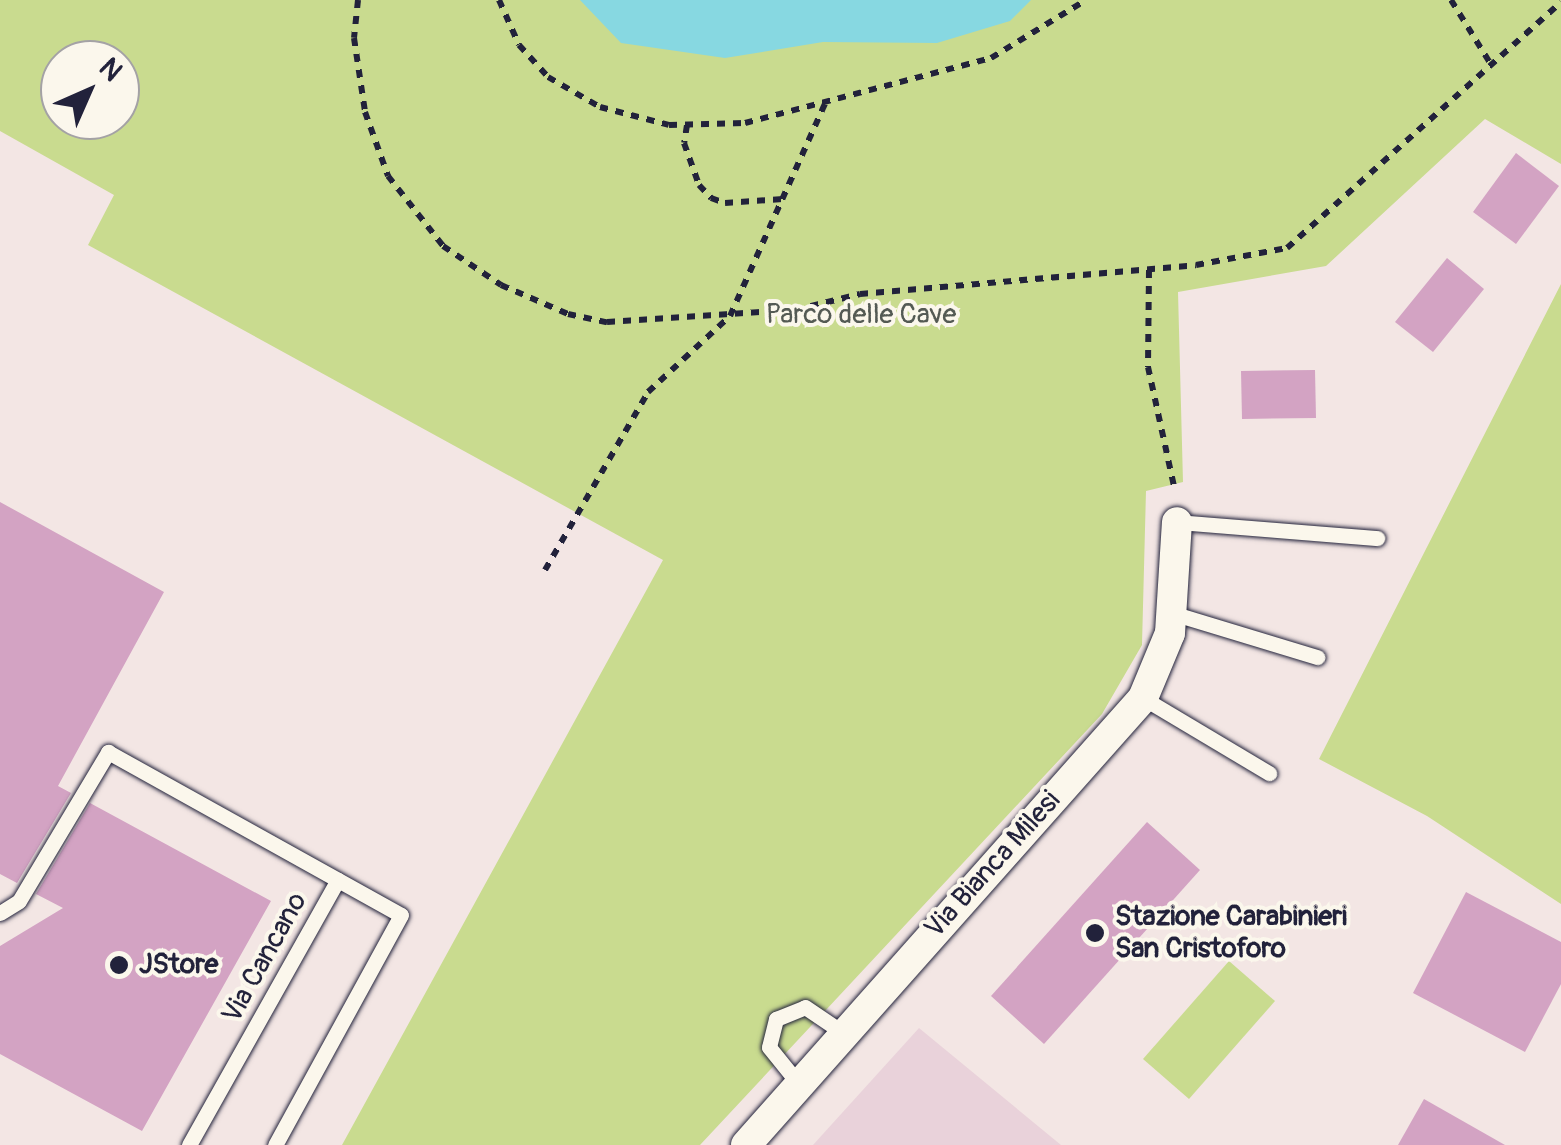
<!DOCTYPE html>
<html>
<head>
<meta charset="utf-8">
<style>
  body { margin:0 }
  #map { position:relative; width:1561px; height:1145px; overflow:hidden; background:#f3e6e4; font-family:Pangolin,sans-serif }
  div>[style] { position:absolute }
  .built>* { inset:0; background:#e9d2da }
  .green>* { inset:0; background:#c9db8f }
  .water>* { inset:0; background:#87d8e1 }
  .building>* { inset:0; background:#d3a3c3 }
  .path>* { height:6px; margin-top:-3px; transform-origin:0; background:repeating-linear-gradient(90deg,#22223b 0 8px,transparent 0 16px) }
  .roads { filter:drop-shadow(0 0 2px #22223b) drop-shadow(0 0 2px #22223b) }
  .service>* { height:15px; margin:-7.5px; padding:0 7.5px; transform-origin:7.5px; border-radius:7.5px; background:#fbf7ec }
  .minor>* { height:30px; margin:-15px; padding:0 15px; transform-origin:15px; border-radius:15px; background:#fbf7ec }
  .dots>* { width:28px; height:28px; translate:-50% -50%; box-sizing:border-box; border:5px solid #fbf7ec; border-radius:50% }
  span { translate:-50% -50%; white-space:nowrap; text-align:center; line-height:1.15; -webkit-text-stroke:8px #fbf7ec; paint-order:stroke }
  .park-label { font-size:28px; color:#545a54 }
  .street-label { font-size:28px; color:#22223b }
  .poi-label { font-size:28px; color:#22223b; font-weight:700 }
  .left { translate:0 -50%; text-align:left }
  .north { position:absolute; left:40px; top:40px; width:100px; height:100px; box-sizing:border-box; background:#fbf7ec; border:2px solid #a4a2a5; border-radius:50%; rotate:45deg; font-size:28px; font-weight:700; line-height:40px; text-align:center; color:#22223b }
  .north::after { content:''; display:block; margin:auto; width:35px; height:45px; background:#22223b; clip-path:polygon(50% 0,100% 100%,50% 72%,0 100%) }
</style>
</head>
<body>
<div id="map">
  <div class="built">
    <i style="clip-path:polygon(919px 1028px,1061px 1145px,813px 1145px)"></i>
  </div>
  <div class="green">
    <i style="clip-path:polygon(evenodd,0 0,1561px 0,1561px 164px,1485px 119px,1326px 266px,1178px 292px,1183px 482px,1146px 491px,1142px 645px,1102px 714px,700px 1145px,342px 1145px,663px 560px,88px 245px,114px 195px,0 131px,0 0,60px 60px,120px 60px,120px 120px,60px 120px,60px 60px)"></i>
    <i style="clip-path:polygon(1561px 284px,1561px 904px,1427px 816px,1319px 759px)"></i>
    <i style="clip-path:polygon(1229px 961px,1275px 1001px,1189px 1099px,1143px 1059px)"></i>
  </div>
  <div class="water">
    <i style="clip-path:polygon(580px 0,1031px 0,1010px 21px,937px 43px,823px 42px,725px 58px,621px 43px)"></i>
  </div>
  <div class="building">
    <i style="clip-path:polygon(1516px 153px,1559px 186px,1516px 244px,1473px 212px)"></i>
    <i style="clip-path:polygon(1447px 258px,1484px 289px,1433px 352px,1395px 322px)"></i>
    <i style="clip-path:polygon(1315px 370px,1316px 418px,1242px 419px,1241px 371px)"></i>
    <i style="clip-path:polygon(0 502px,164px 592px,58px 786px,71px 793px,17px 883px,0 874px)"></i>
    <i style="clip-path:polygon(90px 803px,271px 901px,142px 1131px,0 1054px,0 946px,63px 908px,36px 894px)"></i>
    <i style="clip-path:polygon(1147px 822px,1200px 870px,1044px 1044px,991px 996px)"></i>
    <i style="clip-path:polygon(1466px 892px,1561px 942px,1561px 984px,1525px 1052px,1413px 993px)"></i>
    <i style="clip-path:polygon(1424px 1099px,1505px 1145px,1398px 1145px)"></i>
  </div>
  <div class="path">
    <i style="left:358px;top:0;width:38px;rotate:96deg"></i>
    <i style="left:354px;top:38px;width:75px;rotate:81.5deg"></i>
    <i style="left:365px;top:112px;width:68px;rotate:70.2deg"></i>
    <i style="left:388px;top:176px;width:89px;rotate:51.8deg"></i>
    <i style="left:443px;top:246px;width:70px;rotate:33.9deg"></i>
    <i style="left:501px;top:285px;width:73px;rotate:23.4deg"></i>
    <i style="left:568px;top:314px;width:40px;rotate:12deg"></i>
    <i style="left:607px;top:322px;width:188px;rotate:-3.7deg"></i>
    <i style="left:795px;top:310px;width:67px;rotate:-13.8deg"></i>
    <i style="left:860px;top:294px;width:337px;rotate:-4.9deg"></i>
    <i style="left:1196px;top:265px;width:93px;rotate:-10.6deg"></i>
    <i style="left:1287px;top:248px;width:368px;rotate:-41.9deg"></i>
    <i style="left:499px;top:0;width:49px;rotate:66deg"></i>
    <i style="left:519px;top:45px;width:43px;rotate:47.8deg"></i>
    <i style="left:548px;top:77px;width:60px;rotate:30deg"></i>
    <i style="left:600px;top:107px;width:71px;rotate:14.6deg"></i>
    <i style="left:669px;top:125px;width:76px;rotate:-1.5deg"></i>
    <i style="left:745px;top:123px;width:254px;rotate:-14.8deg"></i>
    <i style="left:991px;top:58px;width:111px;rotate:-31.4deg"></i>
    <i style="left:1451px;top:0;width:78px;rotate:58.2deg"></i>
    <i style="left:687px;top:125px;width:18px;rotate:99deg"></i>
    <i style="left:684px;top:143px;width:45px;rotate:70.3deg"></i>
    <i style="left:699px;top:185px;width:18px;rotate:47deg"></i>
    <i style="left:711px;top:198px;width:15px;rotate:20deg"></i>
    <i style="left:725px;top:203px;width:58px;rotate:-3.9deg"></i>
    <i style="left:1149px;top:270px;width:97px;rotate:90.6deg"></i>
    <i style="left:1148px;top:367px;width:127px;rotate:77.7deg"></i>
    <i style="left:545px;top:570px;width:206px;rotate:-59.9deg"></i>
    <i style="left:648px;top:392px;width:112px;rotate:-42.8deg"></i>
    <i style="left:730px;top:316px;width:235px;rotate:-65.9deg"></i>
  </div>
  <div class="roads">
    <div class="service">
      <i style="left:1177px;top:522px;width:201px;rotate:4.6deg"></i>
      <i style="left:1172px;top:613px;width:152px;rotate:16.9deg"></i>
      <i style="left:1143px;top:698px;width:147px;rotate:30.8deg"></i>
      <i style="left:0;top:913px;width:22px;rotate:-32deg"></i>
      <i style="left:19px;top:901px;width:174px;rotate:-59.1deg"></i>
      <i style="left:108px;top:752px;width:335px;rotate:29.1deg"></i>
      <i style="left:401px;top:915px;width:262px;rotate:118.7deg"></i>
      <i style="left:798px;top:1083px;width:46px;rotate:-128.9deg"></i>
      <i style="left:769px;top:1047px;width:29px;rotate:-76deg"></i>
      <i style="left:776px;top:1019px;width:31px;rotate:-22deg"></i>
      <i style="left:805px;top:1007px;width:45px;rotate:34deg"></i>
      <i style="left:189px;top:1145px;width:304px;rotate:-60.7deg"></i>
    </div>
    <div class="minor">
      <i style="left:746px;top:1145px;width:598px;rotate:-48.39deg"></i>
      <i style="left:1143px;top:698px;width:70px;rotate:-67.4deg"></i>
      <i style="left:1170px;top:633px;width:111px;rotate:-86.4deg"></i>
    </div>
  </div>
  <div class="dots">
    <i style="left:1095px;top:933px;background:#22223b"></i>
    <i style="left:119px;top:965px;background:#22223b"></i>
  </div>
  <div class="park-label">
    <span style="left:861px;top:315px">Parco delle Cave</span>
  </div>
  <div class="street-label">
    <span style="left:993px;top:865px;rotate:-48deg">Via Bianca Milesi</span>
    <span style="left:265px;top:958px;rotate:-61deg">Via Cancano</span>
  </div>
  <div class="poi-label">
    <span class="left" style="left:1115px;top:933px">Stazione Carabinieri<br>San Cristoforo</span>
    <span class="left" style="left:139px;top:965px">JStore</span>
  </div>
  <div class="north">N</div>
</div>
</body>
</html>
